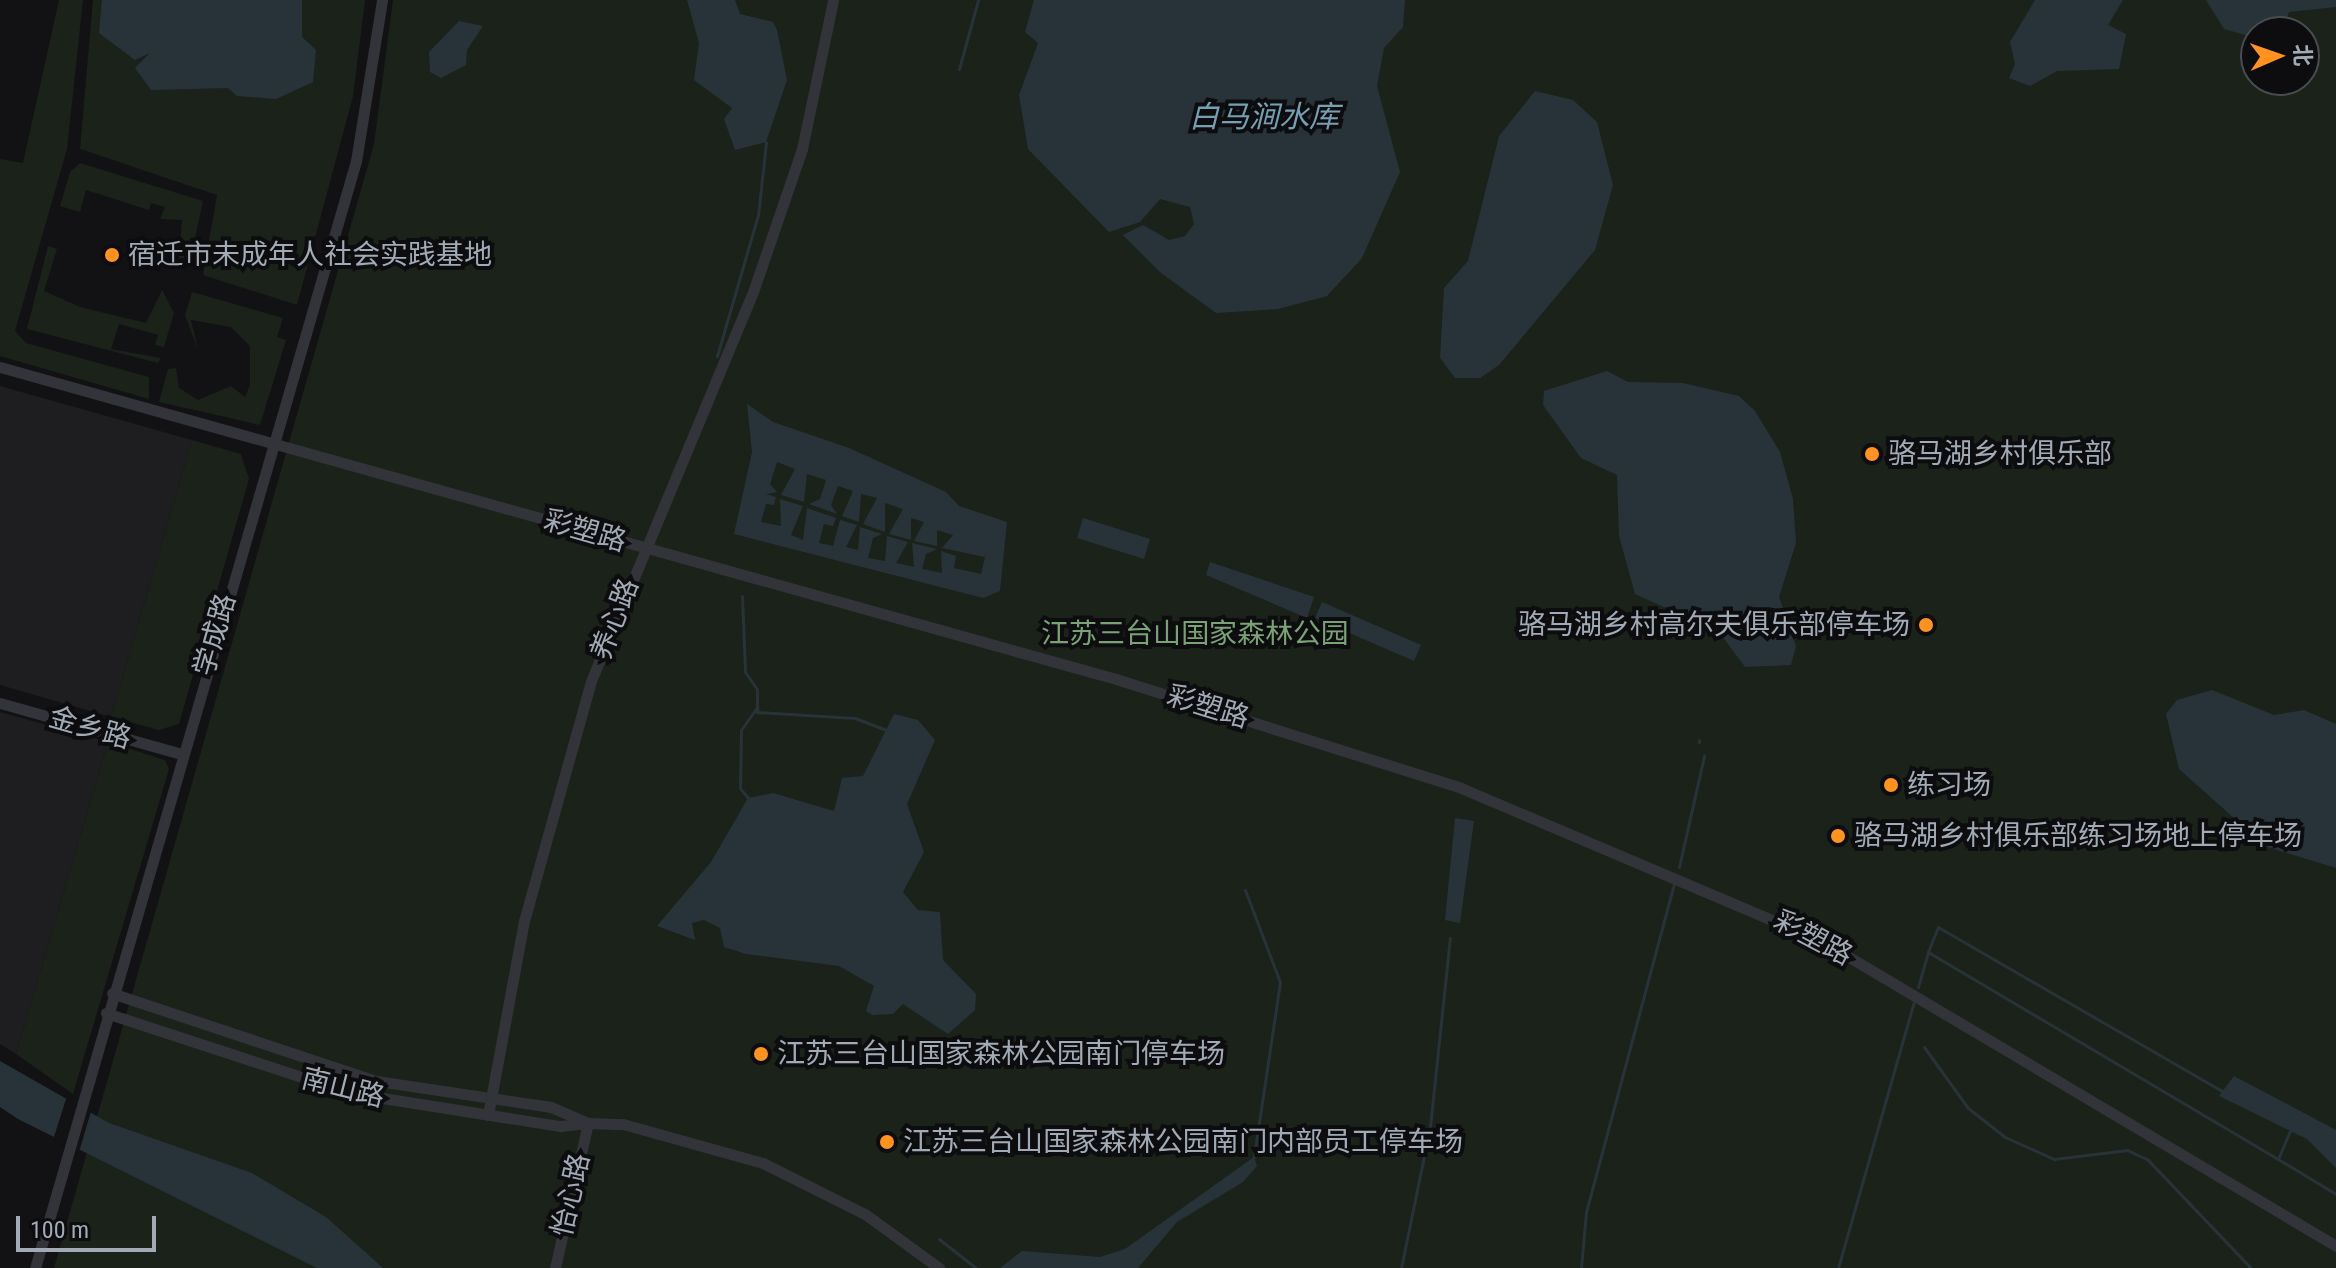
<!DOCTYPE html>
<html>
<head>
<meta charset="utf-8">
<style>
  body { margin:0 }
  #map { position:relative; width:2336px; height:1268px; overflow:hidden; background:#121214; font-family:"Roboto Condensed","Noto Sans SC",sans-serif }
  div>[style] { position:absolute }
  .built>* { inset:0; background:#1e1e21 }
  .green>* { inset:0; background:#1a221a }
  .water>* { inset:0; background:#273338 }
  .pier>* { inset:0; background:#121214 }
  .stream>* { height:3px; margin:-1.5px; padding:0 1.5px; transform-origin:1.5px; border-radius:1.5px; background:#273338 }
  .minor>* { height:11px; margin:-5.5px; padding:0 5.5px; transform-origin:5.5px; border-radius:5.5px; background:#323439 }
  .dots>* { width:22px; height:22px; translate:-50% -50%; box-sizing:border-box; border:4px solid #0d0d0f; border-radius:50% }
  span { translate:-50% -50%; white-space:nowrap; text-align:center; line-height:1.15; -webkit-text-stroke:8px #0d0d0f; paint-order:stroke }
  .poi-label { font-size:28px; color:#a2abb5 }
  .left { translate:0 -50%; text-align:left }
  .right { translate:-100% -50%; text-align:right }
  .street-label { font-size:28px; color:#a2abb5 }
  .park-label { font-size:28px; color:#7ba277 }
  .water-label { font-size:30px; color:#75a0b4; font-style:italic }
  .north { position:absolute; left:2240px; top:16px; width:80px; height:80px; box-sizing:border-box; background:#0d0d0f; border:2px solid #494c51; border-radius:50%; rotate:88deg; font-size:22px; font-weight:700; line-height:32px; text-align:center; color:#a2abb5 }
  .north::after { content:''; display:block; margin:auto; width:28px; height:36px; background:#ff931e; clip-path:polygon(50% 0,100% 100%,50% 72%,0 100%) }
  .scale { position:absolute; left:16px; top:1216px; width:140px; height:36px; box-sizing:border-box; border:4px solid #a2abb5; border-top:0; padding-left:10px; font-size:24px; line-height:28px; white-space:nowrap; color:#a2abb5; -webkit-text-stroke:6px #0d0d0f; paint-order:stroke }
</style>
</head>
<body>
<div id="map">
  <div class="built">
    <i style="clip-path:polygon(0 386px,192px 440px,111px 717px,0 685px)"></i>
    <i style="clip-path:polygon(0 712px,108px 742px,16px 1054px,0 1044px)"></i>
  </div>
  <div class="green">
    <i style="clip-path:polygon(59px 0,83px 0,67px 149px,15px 331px,26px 343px,149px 377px,149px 399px,0 356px,0 159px,23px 163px)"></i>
    <i style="clip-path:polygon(93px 0,365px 0,353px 96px,297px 305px,203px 275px,217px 195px,80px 149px)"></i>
    <i style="clip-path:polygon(evenodd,393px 0,2336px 0,2336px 1268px,54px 1268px,374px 144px,393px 0,2256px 32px,2304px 32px,2304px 80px,2256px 80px,2256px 32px)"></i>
    <i style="clip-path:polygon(80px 163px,203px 201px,191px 257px,179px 258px,182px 220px,160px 219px,165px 207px,151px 203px,149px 210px,86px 190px,80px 212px,60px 206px,70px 172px)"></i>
    <i style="clip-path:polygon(48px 246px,57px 249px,44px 291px,80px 307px,146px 323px,162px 290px,174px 313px,164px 347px,155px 345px,158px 335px,119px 324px,111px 349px,161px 358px,158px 363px,27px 329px)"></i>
    <i style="clip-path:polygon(192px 292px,283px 318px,277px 337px,286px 340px,260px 425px,159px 402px,168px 369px,176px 368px,179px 388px,198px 400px,231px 386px,245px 397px,250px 385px,250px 346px,231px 327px,191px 320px,198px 350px,185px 315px)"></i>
    <i style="clip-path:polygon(192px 440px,241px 454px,249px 479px,179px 724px,159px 730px,111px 717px)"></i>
    <i style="clip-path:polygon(108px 742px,165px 760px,169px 769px,73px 1094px,16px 1054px)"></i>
  </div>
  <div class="water">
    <i style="clip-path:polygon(102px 0,302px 0,302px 37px,316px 50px,313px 82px,276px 99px,237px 96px,228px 88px,151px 90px,135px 68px,150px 53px,135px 60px,99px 33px)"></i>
    <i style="clip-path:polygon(687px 0,735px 0,740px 14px,773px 22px,777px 30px,787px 80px,766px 142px,735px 150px,724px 119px,732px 108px,694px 80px,699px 43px)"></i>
    <i style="clip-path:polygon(1034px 0,1405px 0,1403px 27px,1384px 48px,1377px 86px,1400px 172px,1362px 258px,1327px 296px,1278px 309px,1216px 313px,1161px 273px,1123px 235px,1143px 225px,1169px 240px,1185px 236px,1194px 224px,1190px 207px,1160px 199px,1140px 222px,1109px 232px,1028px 149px,1019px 95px,1038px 43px,1025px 32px)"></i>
    <i style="clip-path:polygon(2035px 0,2123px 0,2108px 25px,2126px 34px,2119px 69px,2057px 71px,2030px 86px,2009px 78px,2015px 64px,2010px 42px)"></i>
    <i style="clip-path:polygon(2206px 0,2336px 0,2336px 7px,2289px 12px,2283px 32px,2256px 32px,2256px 38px,2224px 29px)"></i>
    <i style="clip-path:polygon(459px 21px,483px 26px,467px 50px,466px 65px,441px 78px,430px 72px,429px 52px)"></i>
    <i style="clip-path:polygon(1535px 91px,1573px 100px,1597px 122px,1613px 185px,1595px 250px,1499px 365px,1480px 378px,1455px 378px,1440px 358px,1444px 288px,1468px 261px,1499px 136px)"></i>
    <i style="clip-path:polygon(1607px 371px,1628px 382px,1683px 383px,1739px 396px,1755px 411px,1780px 452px,1793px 499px,1796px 543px,1779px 597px,1796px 646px,1791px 665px,1745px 667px,1719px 632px,1635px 594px,1619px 536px,1617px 475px,1581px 458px,1543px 405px,1544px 391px)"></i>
    <i style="clip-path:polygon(evenodd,747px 404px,773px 422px,849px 448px,946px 492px,959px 506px,1007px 522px,1000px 591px,983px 598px,734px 534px,752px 452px,747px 404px,777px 462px,795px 469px,781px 495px,804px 502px,807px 474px,826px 480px,820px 499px,809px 504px,837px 514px,831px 505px,838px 486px,853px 491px,842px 516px,859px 522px,861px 494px,877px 498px,863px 524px,885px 532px,885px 503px,903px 509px,889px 534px,911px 540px,911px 518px,924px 522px,914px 541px,937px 546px,937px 530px,953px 535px,942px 548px,985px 557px,981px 574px,954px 568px,956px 556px,941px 551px,942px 573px,922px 569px,926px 554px,937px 549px,912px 543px,914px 567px,896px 563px,908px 542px,887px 536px,885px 561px,868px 558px,873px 538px,882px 534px,860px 527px,858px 550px,846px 547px,857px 525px,840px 520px,833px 546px,819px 543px,824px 524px,833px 526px,836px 518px,807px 508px,803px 540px,791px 535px,803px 506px,780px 499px,781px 526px,761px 522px,766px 504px,774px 505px,776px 497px,766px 494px,777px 492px,770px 484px,777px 462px)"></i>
    <i style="clip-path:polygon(1083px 518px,1150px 539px,1144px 559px,1077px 538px)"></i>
    <i style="clip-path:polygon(1210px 562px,1314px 597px,1307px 618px,1206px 575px)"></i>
    <i style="clip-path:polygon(1322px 602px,1421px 645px,1414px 661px,1315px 618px)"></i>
    <i style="clip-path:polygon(2212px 690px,2274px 715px,2304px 710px,2336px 724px,2336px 868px,2248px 841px,2244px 827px,2179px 769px,2166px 714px,2177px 700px)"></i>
    <i style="clip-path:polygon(894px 714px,918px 720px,935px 740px,907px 804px,924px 852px,903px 892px,918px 910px,940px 912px,943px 960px,976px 994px,975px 1010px,948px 1034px,903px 1004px,893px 1014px,872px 1015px,866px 1011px,874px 986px,839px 966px,746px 954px,724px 947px,720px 928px,704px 920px,692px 923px,695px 940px,657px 926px,711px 862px,748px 798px,773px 793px,834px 811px,842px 778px,863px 776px)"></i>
    <i style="clip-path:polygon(1455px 818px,1474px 821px,1460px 923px,1445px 920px)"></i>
    <i style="clip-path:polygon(0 1061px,109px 1123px,252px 1173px,326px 1217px,383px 1268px,317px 1268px,18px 1119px,0 1107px)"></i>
    <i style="clip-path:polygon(2234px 1076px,2336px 1130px,2336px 1168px,2307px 1139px,2219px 1096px)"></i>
    <i style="clip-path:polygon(1254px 1157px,1257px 1166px,1243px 1182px,1177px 1222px,1138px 1268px,1000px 1268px,1022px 1251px,1100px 1257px,1125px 1249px)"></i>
  </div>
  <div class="pier">
    <i style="clip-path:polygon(67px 1096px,92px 1108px,79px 1152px,53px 1140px)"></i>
  </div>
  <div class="stream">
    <i style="left:959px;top:69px;width:72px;rotate:-74.6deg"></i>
    <i style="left:717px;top:356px;width:147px;rotate:-73.8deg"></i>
    <i style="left:758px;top:215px;width:73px;rotate:-83.7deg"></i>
    <i style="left:742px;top:596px;width:76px;rotate:87.7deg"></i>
    <i style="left:745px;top:672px;width:21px;rotate:55deg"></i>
    <i style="left:757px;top:689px;width:23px;rotate:90deg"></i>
    <i style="left:757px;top:712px;width:98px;rotate:3.5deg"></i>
    <i style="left:855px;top:718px;width:36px;rotate:21deg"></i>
    <i style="left:1699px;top:740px;width:2px;rotate:90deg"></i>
    <i style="left:748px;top:798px;width:13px;rotate:-129deg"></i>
    <i style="left:740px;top:788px;width:58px;rotate:-89deg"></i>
    <i style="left:741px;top:730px;width:28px;rotate:-55deg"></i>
    <i style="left:1679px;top:867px;width:114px;rotate:-77.3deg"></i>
    <i style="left:1245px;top:890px;width:98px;rotate:69.2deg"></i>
    <i style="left:1280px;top:982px;width:177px;rotate:98.5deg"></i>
    <i style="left:1918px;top:987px;width:36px;rotate:-74deg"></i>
    <i style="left:1924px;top:1047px;width:75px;rotate:54.2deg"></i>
    <i style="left:1968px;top:1108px;width:47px;rotate:38.1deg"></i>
    <i style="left:2005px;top:1137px;width:54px;rotate:24.2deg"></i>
    <i style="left:2054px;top:1159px;width:74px;rotate:-7deg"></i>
    <i style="left:2127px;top:1150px;width:23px;rotate:25deg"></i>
    <i style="left:2148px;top:1160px;width:149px;rotate:46.4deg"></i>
    <i style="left:2222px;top:1091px;width:328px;rotate:-150deg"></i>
    <i style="left:1938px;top:927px;width:27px;rotate:112deg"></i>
    <i style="left:1928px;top:952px;width:407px;rotate:30.6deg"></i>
    <i style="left:2278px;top:1159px;width:30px;rotate:-67deg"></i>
    <i style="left:2278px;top:1159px;width:68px;rotate:31.1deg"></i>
    <i style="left:939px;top:1239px;width:47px;rotate:38.1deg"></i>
    <i style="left:1401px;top:1268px;width:144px;rotate:-78.4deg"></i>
    <i style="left:1430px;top:1127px;width:190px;rotate:-84deg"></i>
    <i style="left:1581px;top:1268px;width:56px;rotate:-84.9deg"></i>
    <i style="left:1586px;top:1212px;width:343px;rotate:-75deg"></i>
    <i style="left:1838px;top:1268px;width:277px;rotate:-74.1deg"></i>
  </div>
  <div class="minor">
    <i style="left:0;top:367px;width:1159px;rotate:15.62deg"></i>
    <i style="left:1116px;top:679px;width:362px;rotate:17.5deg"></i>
    <i style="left:1461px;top:788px;width:392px;rotate:23deg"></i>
    <i style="left:1822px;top:941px;width:598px;rotate:30.68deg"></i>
    <i style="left:0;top:703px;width:188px;rotate:15.7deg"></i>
    <i style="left:106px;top:1013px;width:258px;rotate:18.1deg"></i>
    <i style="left:351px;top:1093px;width:212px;rotate:9deg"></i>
    <i style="left:560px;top:1126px;width:28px;rotate:-6deg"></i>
    <i style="left:588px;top:1123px;width:40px;rotate:-156.6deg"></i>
    <i style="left:551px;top:1107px;width:177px;rotate:-171.5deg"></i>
    <i style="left:376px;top:1081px;width:278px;rotate:-161.6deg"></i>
    <i style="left:488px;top:1115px;width:197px;rotate:-79.5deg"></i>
    <i style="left:524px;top:921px;width:249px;rotate:-74.4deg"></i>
    <i style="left:591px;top:681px;width:421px;rotate:-67.4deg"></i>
    <i style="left:753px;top:292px;width:151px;rotate:-71.1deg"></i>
    <i style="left:802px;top:149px;width:152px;rotate:-78.2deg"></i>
    <i style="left:35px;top:1268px;width:1153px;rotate:-73.83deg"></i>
    <i style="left:356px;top:161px;width:163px;rotate:-80.8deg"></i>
    <i style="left:555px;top:1268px;width:149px;rotate:-77.2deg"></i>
    <i style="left:588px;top:1123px;width:35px;rotate:2deg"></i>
    <i style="left:623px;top:1124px;width:145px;rotate:15.6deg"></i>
    <i style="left:763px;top:1163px;width:114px;rotate:26.6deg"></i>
    <i style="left:865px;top:1214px;width:92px;rotate:36.1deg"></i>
  </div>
  <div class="dots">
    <i style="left:112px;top:255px;background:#ff931e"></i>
    <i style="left:1872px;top:454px;background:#ff931e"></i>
    <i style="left:1926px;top:625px;background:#ff931e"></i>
    <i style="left:1891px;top:785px;background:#ff931e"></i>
    <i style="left:1838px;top:836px;background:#ff931e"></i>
    <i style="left:761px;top:1054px;background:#ff931e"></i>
    <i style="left:887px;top:1142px;background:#ff931e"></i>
  </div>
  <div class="poi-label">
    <span class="left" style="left:128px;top:255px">宿迁市未成年人社会实践基地</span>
    <span class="left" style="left:1888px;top:454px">骆马湖乡村俱乐部</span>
    <span class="right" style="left:1910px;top:625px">骆马湖乡村高尔夫俱乐部停车场</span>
    <span class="left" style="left:1907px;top:785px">练习场</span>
    <span class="left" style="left:1854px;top:836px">骆马湖乡村俱乐部练习场地上停车场</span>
    <span class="left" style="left:777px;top:1054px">江苏三台山国家森林公园南门停车场</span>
    <span class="left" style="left:903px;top:1142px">江苏三台山国家森林公园南门内部员工停车场</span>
  </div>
  <div class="street-label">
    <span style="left:585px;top:531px;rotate:16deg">彩塑路</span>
    <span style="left:615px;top:619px;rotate:-69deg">养心路</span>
    <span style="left:215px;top:635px;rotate:-74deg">学成路</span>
    <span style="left:1208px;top:707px;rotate:17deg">彩塑路</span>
    <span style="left:90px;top:728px;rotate:16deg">金乡路</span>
    <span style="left:1813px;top:938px;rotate:28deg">彩塑路</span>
    <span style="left:343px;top:1088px;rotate:14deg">南山路</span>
    <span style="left:571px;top:1195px;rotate:-77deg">怡心路</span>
  </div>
  <div class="park-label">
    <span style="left:1195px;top:634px">江苏三台山国家森林公园</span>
  </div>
  <div class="water-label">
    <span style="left:1264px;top:117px">白马涧水库</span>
  </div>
  <div class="north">北</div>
  <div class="scale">100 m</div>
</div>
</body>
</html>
